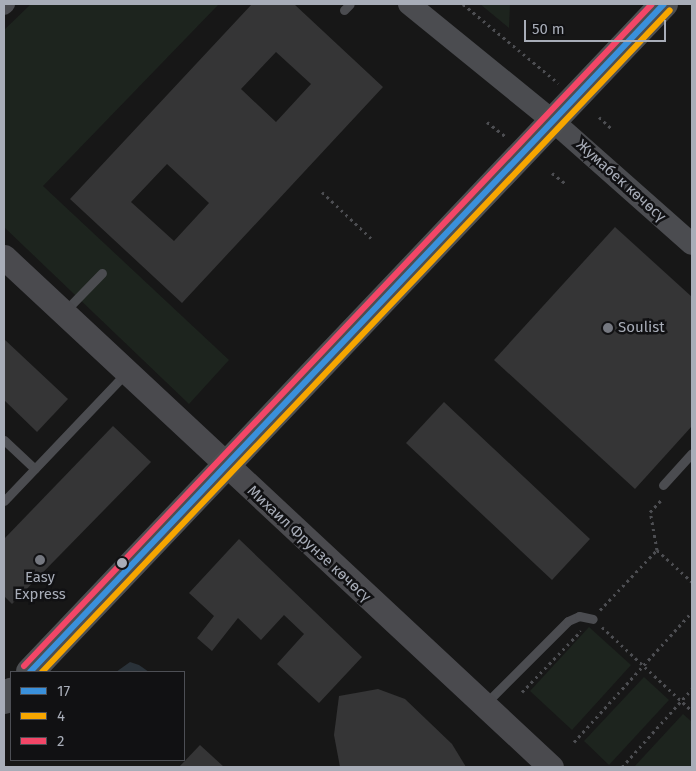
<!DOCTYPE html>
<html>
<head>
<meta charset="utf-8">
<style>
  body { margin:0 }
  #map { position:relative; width:696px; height:771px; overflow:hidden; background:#171717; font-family:"Fira Sans",sans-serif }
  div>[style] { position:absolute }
  .green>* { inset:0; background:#1d241e }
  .water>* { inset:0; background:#2a3239 }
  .building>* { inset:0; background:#353536 }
  .path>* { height:3px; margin-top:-1.5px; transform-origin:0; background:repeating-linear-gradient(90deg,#4d4e52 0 2.5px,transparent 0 6.5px) }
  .service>* { height:9px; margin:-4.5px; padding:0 4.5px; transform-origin:4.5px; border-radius:4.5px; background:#4b4c50 }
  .minor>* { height:18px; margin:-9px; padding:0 9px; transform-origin:9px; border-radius:9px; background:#4b4c50 }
  .tertiary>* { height:22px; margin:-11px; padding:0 11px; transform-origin:11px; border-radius:11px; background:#4b4c50 }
  .secondary>* { height:25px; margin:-12.5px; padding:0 12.5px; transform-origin:12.5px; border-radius:12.5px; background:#4a4a4e }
  .primary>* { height:28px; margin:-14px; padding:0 14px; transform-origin:14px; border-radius:14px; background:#4d4f52 }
  .bus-1>* { height:6px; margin:-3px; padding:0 3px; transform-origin:3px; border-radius:3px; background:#3a90db }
  .bus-2>* { height:6px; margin:-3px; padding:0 3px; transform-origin:3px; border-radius:3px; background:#f7a600 }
  .bus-3>* { height:6px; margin:-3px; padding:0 3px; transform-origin:3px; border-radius:3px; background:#f34667 }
  .dots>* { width:14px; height:14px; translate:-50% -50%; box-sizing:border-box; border:2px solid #111113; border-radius:50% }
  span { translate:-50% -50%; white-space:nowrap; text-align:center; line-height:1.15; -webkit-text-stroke:5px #111113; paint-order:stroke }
  .street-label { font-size:15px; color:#a8adb8 }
  .poi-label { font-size:15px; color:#a8adb8 }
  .left { translate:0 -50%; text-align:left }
  .frame { position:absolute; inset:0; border:5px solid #a8adb8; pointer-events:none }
  .legend { position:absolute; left:10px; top:671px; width:175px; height:90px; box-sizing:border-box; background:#111113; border:1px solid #4d4f55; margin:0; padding:6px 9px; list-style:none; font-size:15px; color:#a8adb8 }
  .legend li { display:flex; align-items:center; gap:10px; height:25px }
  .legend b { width:25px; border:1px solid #4d4f55 }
  .scale { position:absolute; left:524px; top:20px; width:142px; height:22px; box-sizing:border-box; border:2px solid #a8adb8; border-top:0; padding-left:6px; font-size:15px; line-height:18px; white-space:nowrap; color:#a8adb8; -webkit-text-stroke:4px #111113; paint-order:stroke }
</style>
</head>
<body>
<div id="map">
  <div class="green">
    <i style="clip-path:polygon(31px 4px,219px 4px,43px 186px,229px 360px,189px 404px,4px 227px,4px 30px)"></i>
    <i style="clip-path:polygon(480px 4px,510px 4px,509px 28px)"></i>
    <i style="clip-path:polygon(589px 627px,631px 665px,572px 730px,530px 691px)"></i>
    <i style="clip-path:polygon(644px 677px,669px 700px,609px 765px,584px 741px)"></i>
    <i style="clip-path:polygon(683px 714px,692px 722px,692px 767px,634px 767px)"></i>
  </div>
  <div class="water">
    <i style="clip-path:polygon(130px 662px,139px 665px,149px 672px,116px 672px)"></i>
  </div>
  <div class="building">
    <i style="clip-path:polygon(evenodd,252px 4px,294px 4px,383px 87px,182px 303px,70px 199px,252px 4px,276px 52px,311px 84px,276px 122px,241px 89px,276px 52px,252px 4px,167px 164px,209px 203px,174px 241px,131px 202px,167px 164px)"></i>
    <i style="clip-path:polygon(615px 227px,692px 297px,692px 426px,635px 489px,494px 360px)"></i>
    <i style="clip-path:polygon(4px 339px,68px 399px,37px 432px,4px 400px)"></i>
    <i style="clip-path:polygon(444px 402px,590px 539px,552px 580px,406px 443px)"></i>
    <i style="clip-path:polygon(113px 426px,151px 462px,12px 604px,4px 596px,4px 539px)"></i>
    <i style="clip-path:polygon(239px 539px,362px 657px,319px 703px,277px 664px,304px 634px,284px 615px,261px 640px,238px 618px,212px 651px,197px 638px,214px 616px,189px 593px)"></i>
    <i style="clip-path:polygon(378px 689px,405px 699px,452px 744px,466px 767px,340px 767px,334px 735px,339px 696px)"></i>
    <i style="clip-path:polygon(200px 745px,224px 767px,179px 767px)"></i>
  </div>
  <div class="path">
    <i style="left:463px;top:4px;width:124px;rotate:39.7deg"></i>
    <i style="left:599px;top:117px;width:19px;rotate:43deg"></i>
    <i style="left:487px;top:122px;width:24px;rotate:38deg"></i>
    <i style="left:552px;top:173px;width:18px;rotate:38deg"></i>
    <i style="left:322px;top:192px;width:70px;rotate:43.3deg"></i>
    <i style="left:657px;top:550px;width:39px;rotate:-100deg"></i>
    <i style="left:650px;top:512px;width:19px;rotate:-47deg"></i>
    <i style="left:600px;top:610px;width:83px;rotate:-46.5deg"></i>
    <i style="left:657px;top:550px;width:47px;rotate:42.4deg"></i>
    <i style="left:602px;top:627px;width:123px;rotate:43deg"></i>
    <i style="left:522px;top:692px;width:85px;rotate:-46deg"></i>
    <i style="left:574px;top:742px;width:176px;rotate:-47.8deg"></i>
    <i style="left:622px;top:767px;width:105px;rotate:-48.1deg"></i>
  </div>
  <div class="service">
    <i style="left:344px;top:10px;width:8px;rotate:-45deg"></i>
    <i style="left:65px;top:311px;width:53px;rotate:-45.8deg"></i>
    <i style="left:4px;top:440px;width:42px;rotate:43.1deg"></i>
    <i style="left:663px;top:485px;width:43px;rotate:-47.8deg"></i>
    <i style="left:4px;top:501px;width:178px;rotate:-46.4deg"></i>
    <i style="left:485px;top:704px;width:117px;rotate:-45deg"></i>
    <i style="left:568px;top:621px;width:12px;rotate:-24deg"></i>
    <i style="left:579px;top:616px;width:14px;rotate:12deg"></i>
  </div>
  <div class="minor">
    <i style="left:4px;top:6px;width:3px;rotate:-45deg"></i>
  </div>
  <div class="tertiary">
    <i style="left:409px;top:4px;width:187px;rotate:39.1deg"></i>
    <i style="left:554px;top:122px;width:184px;rotate:41.5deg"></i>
  </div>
  <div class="secondary">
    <i style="left:4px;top:257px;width:748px;rotate:43deg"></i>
  </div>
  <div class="primary">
    <i style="left:30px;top:672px;width:921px;rotate:-46.5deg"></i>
    <i style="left:4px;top:700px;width:11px;rotate:-49deg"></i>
  </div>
  <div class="bus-1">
    <i style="left:30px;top:672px;width:921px;rotate:-46.5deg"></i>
  </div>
  <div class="bus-2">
    <i style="left:42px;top:672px;width:912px;rotate:-46.51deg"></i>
  </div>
  <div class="bus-3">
    <i style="left:24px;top:666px;width:912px;rotate:-46.51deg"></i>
  </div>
  <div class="dots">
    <i style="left:608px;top:328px;background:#757880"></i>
    <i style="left:40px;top:560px;background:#757880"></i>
    <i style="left:122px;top:563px;background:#a8adb8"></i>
  </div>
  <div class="street-label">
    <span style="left:621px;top:181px;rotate:42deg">Жумабек көчөсү</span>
    <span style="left:309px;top:544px;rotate:43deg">Михаил Фрунзе көчөсү</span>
  </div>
  <div class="poi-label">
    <span class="left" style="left:618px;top:328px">Soulist</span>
    <span style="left:40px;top:586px">Easy<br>Express</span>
  </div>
  <div class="frame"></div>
  <ul class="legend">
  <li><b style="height:6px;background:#3a90db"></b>17</li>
  <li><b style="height:6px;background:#f7a600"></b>4</li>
  <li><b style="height:6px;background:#f34667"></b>2</li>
  </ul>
  <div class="scale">50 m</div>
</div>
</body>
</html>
